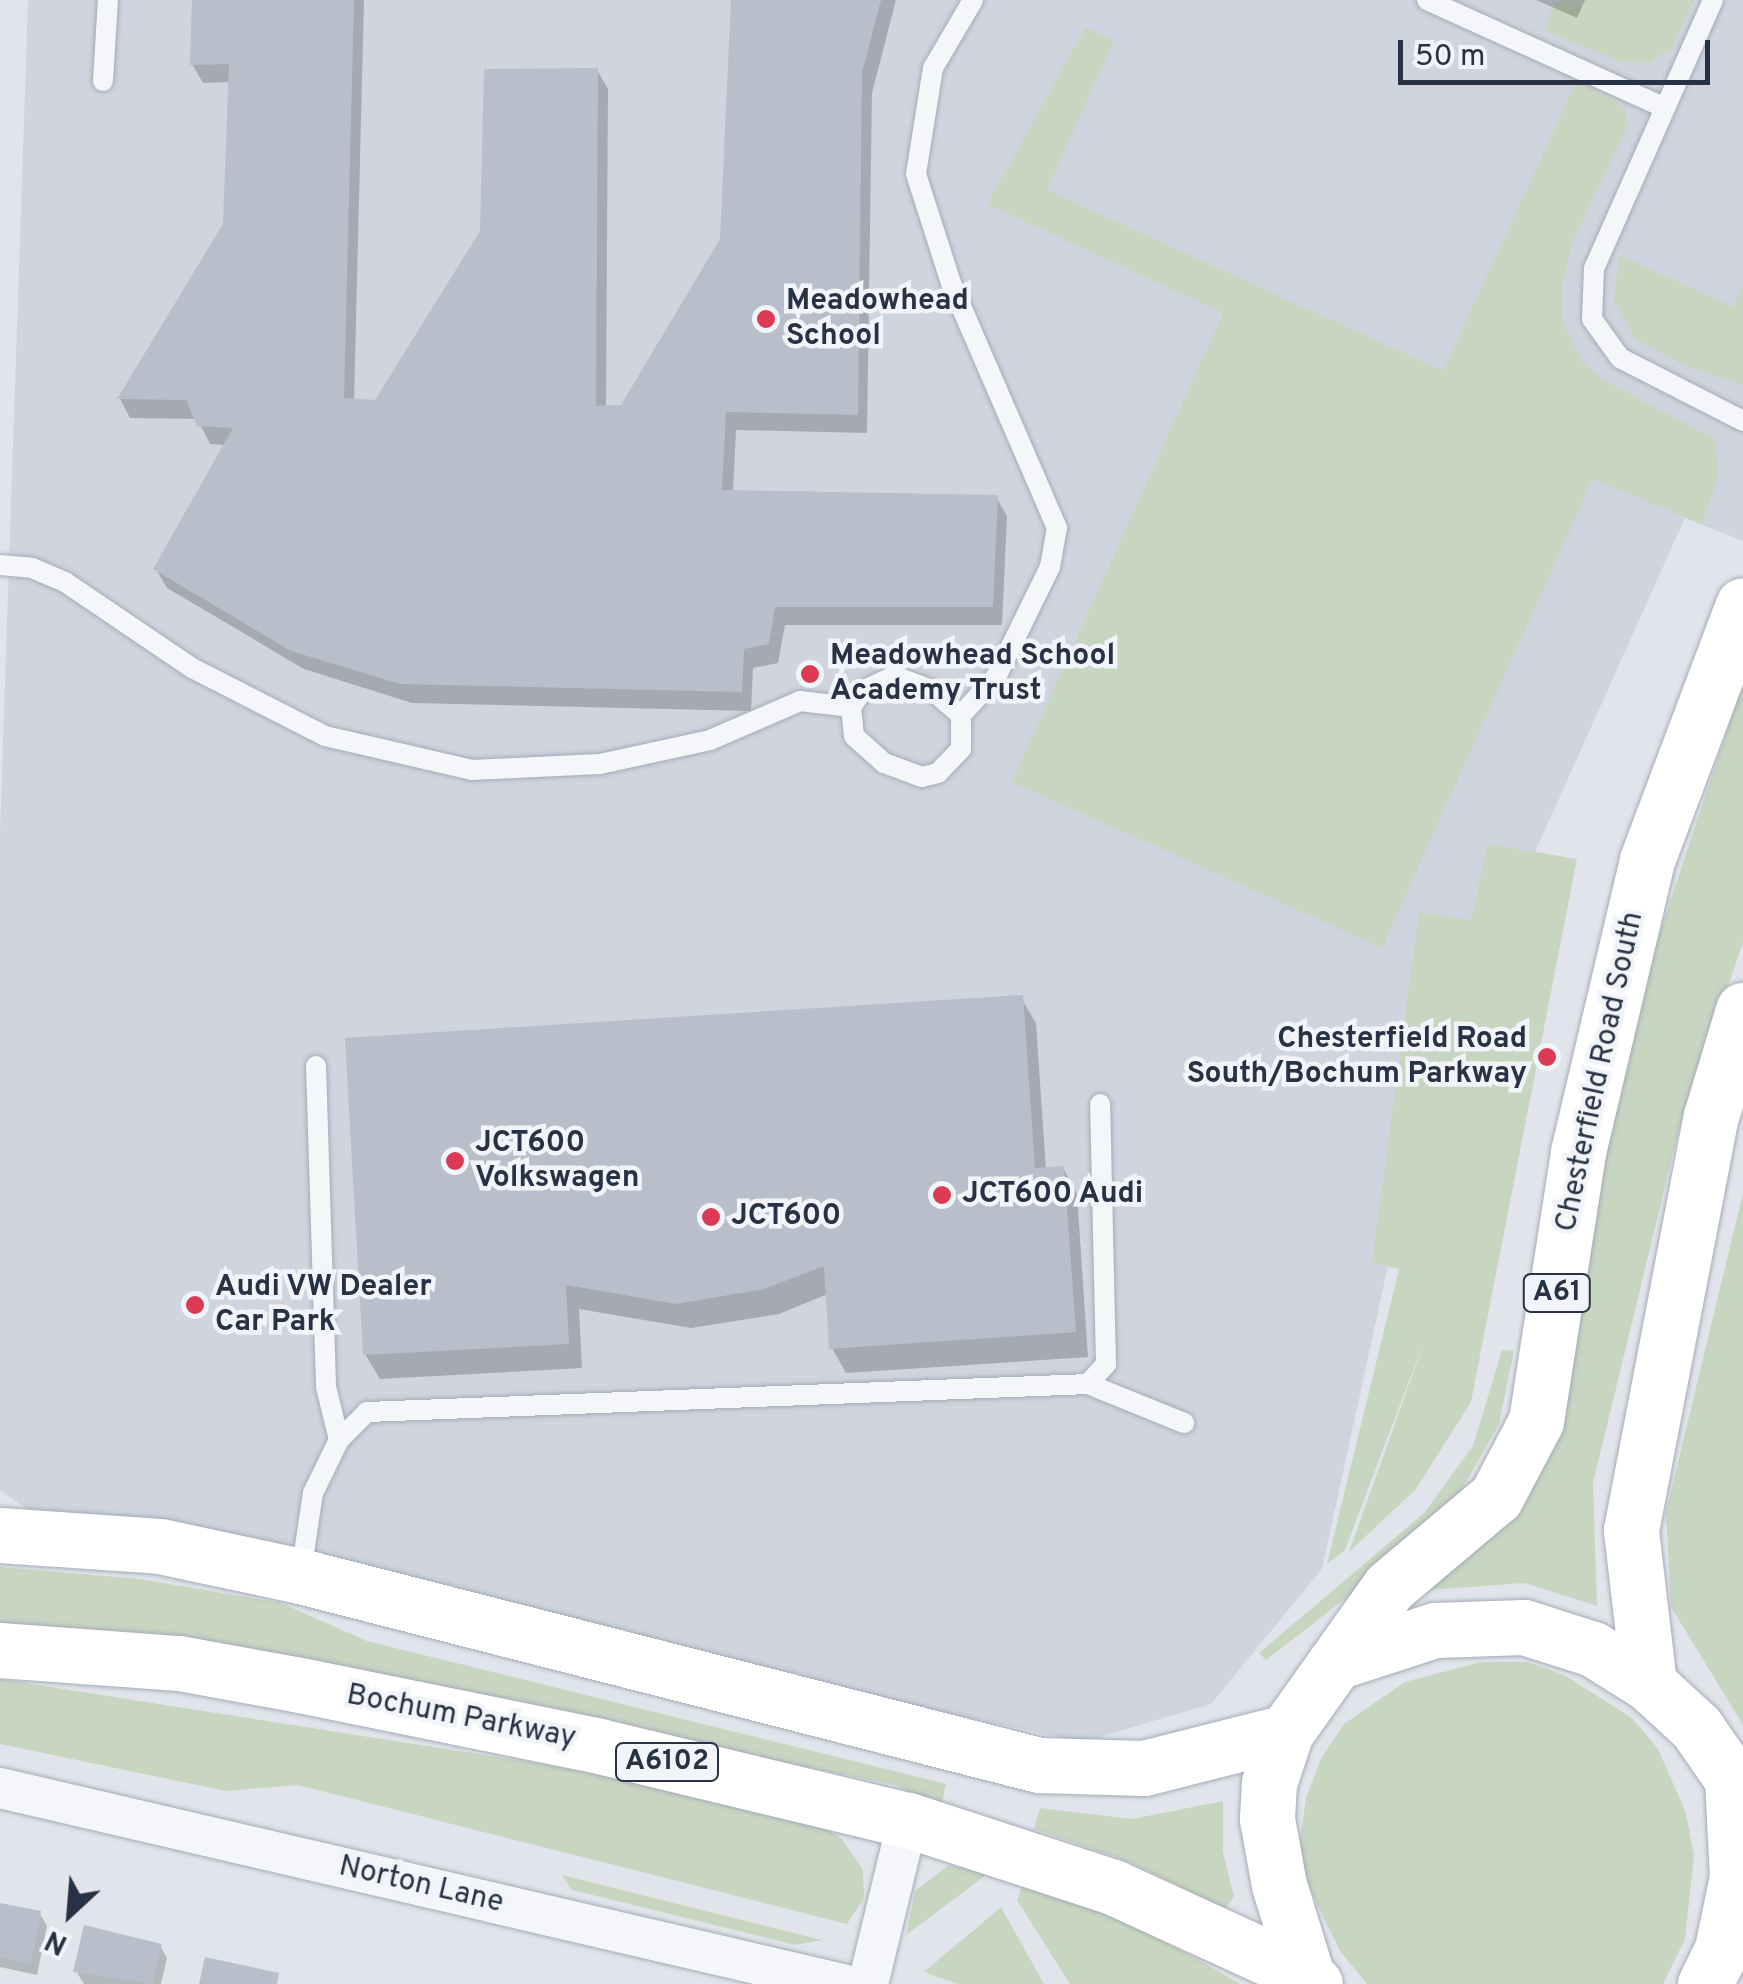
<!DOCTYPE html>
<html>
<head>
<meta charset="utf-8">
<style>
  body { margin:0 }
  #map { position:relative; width:1743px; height:1984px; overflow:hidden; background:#e1e5eb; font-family:Overpass,sans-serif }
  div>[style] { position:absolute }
  .built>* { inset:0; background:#cfd4de }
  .green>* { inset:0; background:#c7d6c1 }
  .shadow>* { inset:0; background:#0003 }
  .building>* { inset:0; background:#b8beca }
  .roads { filter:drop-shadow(0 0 2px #a5acb6) drop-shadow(0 0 2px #a5acb6) }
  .lane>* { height:20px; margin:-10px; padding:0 10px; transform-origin:10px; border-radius:10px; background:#f4f6f9 }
  .street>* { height:40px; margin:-20px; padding:0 20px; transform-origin:20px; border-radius:20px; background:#f4f6f9 }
  .highway>* { height:55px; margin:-27.5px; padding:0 27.5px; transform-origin:27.5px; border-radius:27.5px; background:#fff }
  .dots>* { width:28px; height:28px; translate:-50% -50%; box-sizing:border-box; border:5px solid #f1f4f8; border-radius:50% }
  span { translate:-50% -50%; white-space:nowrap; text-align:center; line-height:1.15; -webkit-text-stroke:9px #f1f4f8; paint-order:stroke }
  .shield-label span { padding:2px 8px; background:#f1f4f8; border:2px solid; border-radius:8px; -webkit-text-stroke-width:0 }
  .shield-label { font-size:28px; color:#273245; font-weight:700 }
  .poi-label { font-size:30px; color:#273245; font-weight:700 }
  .left { translate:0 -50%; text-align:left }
  .right { translate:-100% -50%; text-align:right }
  .street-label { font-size:30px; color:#273245 }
  .north { position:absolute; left:20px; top:1864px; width:100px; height:100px; -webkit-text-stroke:8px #f1f4f8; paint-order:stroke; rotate:206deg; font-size:28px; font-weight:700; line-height:40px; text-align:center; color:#273245 }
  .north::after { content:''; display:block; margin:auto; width:35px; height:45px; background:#273245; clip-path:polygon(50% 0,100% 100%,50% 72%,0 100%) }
  .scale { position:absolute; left:1398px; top:40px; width:312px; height:45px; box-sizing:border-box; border:5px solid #273245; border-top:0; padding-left:12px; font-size:30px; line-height:35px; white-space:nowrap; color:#273245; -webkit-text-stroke:8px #f1f4f8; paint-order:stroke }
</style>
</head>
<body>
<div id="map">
  <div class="built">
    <i style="clip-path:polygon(28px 0,1743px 0,1743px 541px,1685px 518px,1509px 910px,1398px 1220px,1322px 1569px,1211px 1704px,1082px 1742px,40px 1518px,0 1490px,0 831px)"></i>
  </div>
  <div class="green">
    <i style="clip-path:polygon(1567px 0,1694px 0,1671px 49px,1648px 63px,1621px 62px,1544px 30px,1554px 4px)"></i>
    <i style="clip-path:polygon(1086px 27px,1114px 41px,1047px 190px,1443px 371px,1578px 78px,1625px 109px,1628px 126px,1574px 239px,1562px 285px,1562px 321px,1583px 363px,1600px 378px,1716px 440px,1718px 480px,1701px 524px,1593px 479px,1382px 948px,1012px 782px,1223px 313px,987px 204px)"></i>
    <i style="clip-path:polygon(1619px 255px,1733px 307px,1743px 286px,1743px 385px,1686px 366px,1637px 340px,1614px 302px)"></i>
    <i style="clip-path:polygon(1743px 683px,1743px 942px,1678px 1133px,1593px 1483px,1597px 1606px,1525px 1583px,1428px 1590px,1588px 1245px,1641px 989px)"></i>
    <i style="clip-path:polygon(1488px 844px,1577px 859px,1471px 1402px,1416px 1489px,1349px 1552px,1428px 1331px,1345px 1550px,1327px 1564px,1399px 1269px,1372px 1263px,1419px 912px,1471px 920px)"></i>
    <i style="clip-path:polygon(1743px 1193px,1743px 1725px,1671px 1607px,1666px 1512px)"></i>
    <i style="clip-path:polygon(1502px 1350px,1514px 1351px,1499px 1424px,1458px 1496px,1382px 1570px,1266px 1660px,1259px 1653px,1424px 1513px,1473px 1446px)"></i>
    <i style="clip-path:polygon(0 1567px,140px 1579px,281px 1603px,367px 1641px,946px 1784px,941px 1807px,895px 1785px,350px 1674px,0 1635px)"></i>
    <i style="clip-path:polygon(1481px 1662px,1527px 1662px,1564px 1675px,1632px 1718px,1658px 1749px,1686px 1813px,1694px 1856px,1685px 1939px,1663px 1984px,1367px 1984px,1340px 1951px,1306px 1881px,1300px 1842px,1306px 1798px,1322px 1757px,1344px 1724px,1405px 1682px)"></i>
    <i style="clip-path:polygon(0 1679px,586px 1771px,820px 1824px,842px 1839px,863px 1870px,864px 1898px,847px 1924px,298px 1785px,226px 1791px,0 1744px)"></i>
    <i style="clip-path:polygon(1223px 1801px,1223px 1852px,1234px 1897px,1224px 1909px,1130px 1862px,1034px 1829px,1040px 1808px,1132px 1819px)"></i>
    <i style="clip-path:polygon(948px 1866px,990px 1872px,906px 1935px,915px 1891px)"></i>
    <i style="clip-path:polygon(562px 1875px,822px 1940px,795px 1945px,572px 1890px)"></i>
    <i style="clip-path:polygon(1023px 1883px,1145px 1929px,1240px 1984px,1070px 1984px,1017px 1900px)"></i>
    <i style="clip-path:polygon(1001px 1907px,1044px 1984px,958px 1984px,924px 1972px)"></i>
  </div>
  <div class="shadow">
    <i style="clip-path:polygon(194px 0,364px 0,354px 401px,376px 403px,597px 70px,608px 89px,606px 408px,623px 407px,723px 240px,733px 0,896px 0,872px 93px,867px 433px,736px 430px,733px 492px,996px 497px,1007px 516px,1002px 625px,785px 625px,778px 663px,753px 668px,751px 711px,412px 703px,304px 669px,167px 588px,156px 569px,226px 445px,210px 444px,197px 419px,130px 418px,120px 399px,225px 224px,231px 82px,203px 83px,192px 64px)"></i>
    <i style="clip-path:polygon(1536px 0,1585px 0,1577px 18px)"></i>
    <i style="clip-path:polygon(1021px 998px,1036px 1023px,1046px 1170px,1063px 1168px,1077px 1194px,1088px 1357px,846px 1373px,832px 1348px,828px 1294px,779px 1314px,691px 1328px,579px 1309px,582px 1368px,380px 1379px,365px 1354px)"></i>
    <i style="clip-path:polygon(0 1905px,40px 1914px,47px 1926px,37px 1975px,0 1967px)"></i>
    <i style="clip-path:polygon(160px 1946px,167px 1958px,161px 1984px,84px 1984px,76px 1971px)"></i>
  </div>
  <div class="building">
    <i style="clip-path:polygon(192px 0,354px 0,344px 398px,375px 400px,480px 231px,484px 69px,598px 68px,596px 406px,621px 405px,720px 239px,731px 0,881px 0,862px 73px,858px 415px,726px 412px,722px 490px,998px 495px,993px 607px,775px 607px,769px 644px,744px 649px,742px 692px,400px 684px,291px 651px,153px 569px,233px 428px,197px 426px,186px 400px,117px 399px,223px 224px,229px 64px,190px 65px)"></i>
    <i style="clip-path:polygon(1023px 995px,1035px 1168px,1064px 1166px,1076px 1332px,829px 1349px,824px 1266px,764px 1289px,676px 1304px,566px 1285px,569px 1344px,363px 1355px,345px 1038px)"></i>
    <i style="clip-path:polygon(0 1903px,41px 1911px,31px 1964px,0 1957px)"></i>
    <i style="clip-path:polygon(84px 1925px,162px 1944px,152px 1984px,73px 1972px)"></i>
    <i style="clip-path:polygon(205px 1957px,279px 1973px,277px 1984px,199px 1984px)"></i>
  </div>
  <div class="roads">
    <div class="lane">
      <i style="left:1427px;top:0;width:261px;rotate:24.4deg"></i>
      <i style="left:1713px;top:0;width:293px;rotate:113.9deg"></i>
      <i style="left:1594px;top:268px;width:51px;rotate:92.2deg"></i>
      <i style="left:1592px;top:319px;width:48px;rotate:54.3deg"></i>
      <i style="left:1620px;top:358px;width:138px;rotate:27.1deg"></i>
      <i style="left:103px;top:81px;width:81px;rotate:-86.5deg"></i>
      <i style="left:0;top:565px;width:32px;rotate:5deg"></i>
      <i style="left:32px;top:568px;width:36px;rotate:23deg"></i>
      <i style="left:65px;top:582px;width:153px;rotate:34.1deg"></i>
      <i style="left:192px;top:668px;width:149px;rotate:27.1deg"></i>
      <i style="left:325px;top:736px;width:151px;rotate:13deg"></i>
      <i style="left:472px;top:770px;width:128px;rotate:-2.7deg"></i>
      <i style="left:600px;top:764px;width:113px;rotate:-12.3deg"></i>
      <i style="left:710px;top:740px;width:98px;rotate:-23.4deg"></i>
      <i style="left:800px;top:701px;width:51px;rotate:6.7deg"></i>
      <i style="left:894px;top:676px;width:40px;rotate:20.2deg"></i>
      <i style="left:932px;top:690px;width:38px;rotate:41deg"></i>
      <i style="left:961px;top:715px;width:34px;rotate:90deg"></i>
      <i style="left:961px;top:749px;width:33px;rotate:134deg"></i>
      <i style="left:938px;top:773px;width:16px;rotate:166deg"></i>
      <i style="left:922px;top:777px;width:40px;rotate:-159.8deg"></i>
      <i style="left:884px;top:763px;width:40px;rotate:-138deg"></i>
      <i style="left:854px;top:736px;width:29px;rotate:-96deg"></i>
      <i style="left:851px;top:707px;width:19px;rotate:-55deg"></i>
      <i style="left:862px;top:691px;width:35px;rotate:-25deg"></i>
      <i style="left:961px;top:715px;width:52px;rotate:-47.4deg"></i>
      <i style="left:996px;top:677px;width:123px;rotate:-63.9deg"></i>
      <i style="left:1050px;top:567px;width:40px;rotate:-80deg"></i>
      <i style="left:1057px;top:528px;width:267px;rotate:-113.4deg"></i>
      <i style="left:951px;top:283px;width:114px;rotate:-107.8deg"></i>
      <i style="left:916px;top:174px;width:107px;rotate:-80.9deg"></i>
      <i style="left:933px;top:68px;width:79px;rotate:-59.5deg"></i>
      <i style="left:316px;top:1066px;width:321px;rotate:88.2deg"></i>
      <i style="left:326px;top:1387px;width:55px;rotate:76.2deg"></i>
      <i style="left:1088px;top:1384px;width:104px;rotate:22.1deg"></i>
      <i style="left:301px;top:1573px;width:81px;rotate:-81.5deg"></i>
      <i style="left:313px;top:1493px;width:59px;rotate:-63.9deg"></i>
      <i style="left:339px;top:1440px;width:40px;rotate:-45deg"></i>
      <i style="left:367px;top:1412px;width:722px;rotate:-2.22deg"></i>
      <i style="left:1088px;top:1384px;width:27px;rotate:-48deg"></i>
      <i style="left:1106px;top:1364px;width:260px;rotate:-91.3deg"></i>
    </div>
    <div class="street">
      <i style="left:0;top:1788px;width:865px;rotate:13.1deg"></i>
      <i style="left:868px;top:1984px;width:169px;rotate:-76.3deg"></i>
    </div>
    <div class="highway">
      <i style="left:0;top:1535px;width:160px;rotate:3.9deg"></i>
      <i style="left:160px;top:1546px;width:143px;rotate:12.1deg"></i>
      <i style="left:300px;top:1576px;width:763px;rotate:14.35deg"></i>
      <i style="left:1039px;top:1765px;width:105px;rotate:1.6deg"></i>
      <i style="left:1144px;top:1768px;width:146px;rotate:-14.2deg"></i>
      <i style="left:0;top:1650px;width:179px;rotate:4.2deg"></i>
      <i style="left:179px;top:1663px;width:123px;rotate:10.3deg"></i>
      <i style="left:300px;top:1685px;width:305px;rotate:11.5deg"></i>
      <i style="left:599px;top:1746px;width:318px;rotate:13.5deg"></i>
      <i style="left:908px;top:1820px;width:216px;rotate:18.1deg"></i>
      <i style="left:1113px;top:1887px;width:213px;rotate:24.6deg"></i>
      <i style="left:1342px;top:1660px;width:98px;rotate:-17.9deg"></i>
      <i style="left:1435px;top:1630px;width:89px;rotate:-1.9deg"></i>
      <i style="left:1524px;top:1627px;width:72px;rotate:17.7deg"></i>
      <i style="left:1593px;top:1649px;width:66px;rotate:32deg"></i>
      <i style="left:1649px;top:1684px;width:64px;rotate:42.5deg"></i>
      <i style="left:1696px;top:1727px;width:63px;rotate:55.3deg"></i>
      <i style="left:1732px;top:1779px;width:98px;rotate:87.1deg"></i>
      <i style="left:1737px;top:1877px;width:74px;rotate:101.8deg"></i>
      <i style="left:1722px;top:1949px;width:39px;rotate:116deg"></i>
      <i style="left:1649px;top:1684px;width:155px;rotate:-96.7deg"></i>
      <i style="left:1631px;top:1530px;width:422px;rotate:-79.1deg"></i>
      <i style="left:1711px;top:1116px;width:111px;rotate:-73.2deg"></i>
      <i style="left:1315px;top:1984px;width:11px;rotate:-135deg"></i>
      <i style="left:1307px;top:1976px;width:95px;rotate:-107.1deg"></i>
      <i style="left:1279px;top:1885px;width:67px;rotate:-100.3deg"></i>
      <i style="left:1267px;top:1819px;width:36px;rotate:-87deg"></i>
      <i style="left:1269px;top:1783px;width:54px;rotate:-71.6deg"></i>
      <i style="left:1286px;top:1732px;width:178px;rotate:-54.6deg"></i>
      <i style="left:1389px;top:1587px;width:140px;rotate:-40.1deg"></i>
      <i style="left:1496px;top:1497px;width:86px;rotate:-62.2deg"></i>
      <i style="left:1536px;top:1421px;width:272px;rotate:-81.1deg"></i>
      <i style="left:1578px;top:1152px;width:300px;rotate:-76.7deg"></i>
      <i style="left:1647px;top:860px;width:272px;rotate:-69.4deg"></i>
    </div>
  </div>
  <div class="dots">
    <i style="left:766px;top:319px;background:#dd3a54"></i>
    <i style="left:810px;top:674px;background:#dd3a54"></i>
    <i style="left:1547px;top:1057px;background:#dd3a54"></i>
    <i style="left:455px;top:1161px;background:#dd3a54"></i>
    <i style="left:942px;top:1195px;background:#dd3a54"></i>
    <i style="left:711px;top:1217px;background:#dd3a54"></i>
    <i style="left:195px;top:1305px;background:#dd3a54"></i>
  </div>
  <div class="shield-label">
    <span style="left:1557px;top:1293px">A61</span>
    <span style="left:667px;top:1762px">A6102</span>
  </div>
  <div class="poi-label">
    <span class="left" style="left:786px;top:319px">Meadowhead<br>School</span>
    <span class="left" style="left:830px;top:674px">Meadowhead School<br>Academy Trust</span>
    <span class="right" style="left:1527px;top:1057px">Chesterfield Road<br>South/Bochum Parkway</span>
    <span class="left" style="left:475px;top:1161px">JCT600<br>Volkswagen</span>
    <span class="left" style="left:962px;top:1195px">JCT600 Audi</span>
    <span class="left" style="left:731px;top:1217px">JCT600</span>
    <span class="left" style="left:215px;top:1305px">Audi VW Dealer<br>Car Park</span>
  </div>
  <div class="street-label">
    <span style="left:1601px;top:1072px;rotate:-78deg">Chesterfield Road South</span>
    <span style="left:461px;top:1718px;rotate:11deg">Bochum Parkway</span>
    <span style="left:421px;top:1886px;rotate:13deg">Norton Lane</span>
  </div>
  <div class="north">N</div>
  <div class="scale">50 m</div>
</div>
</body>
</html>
